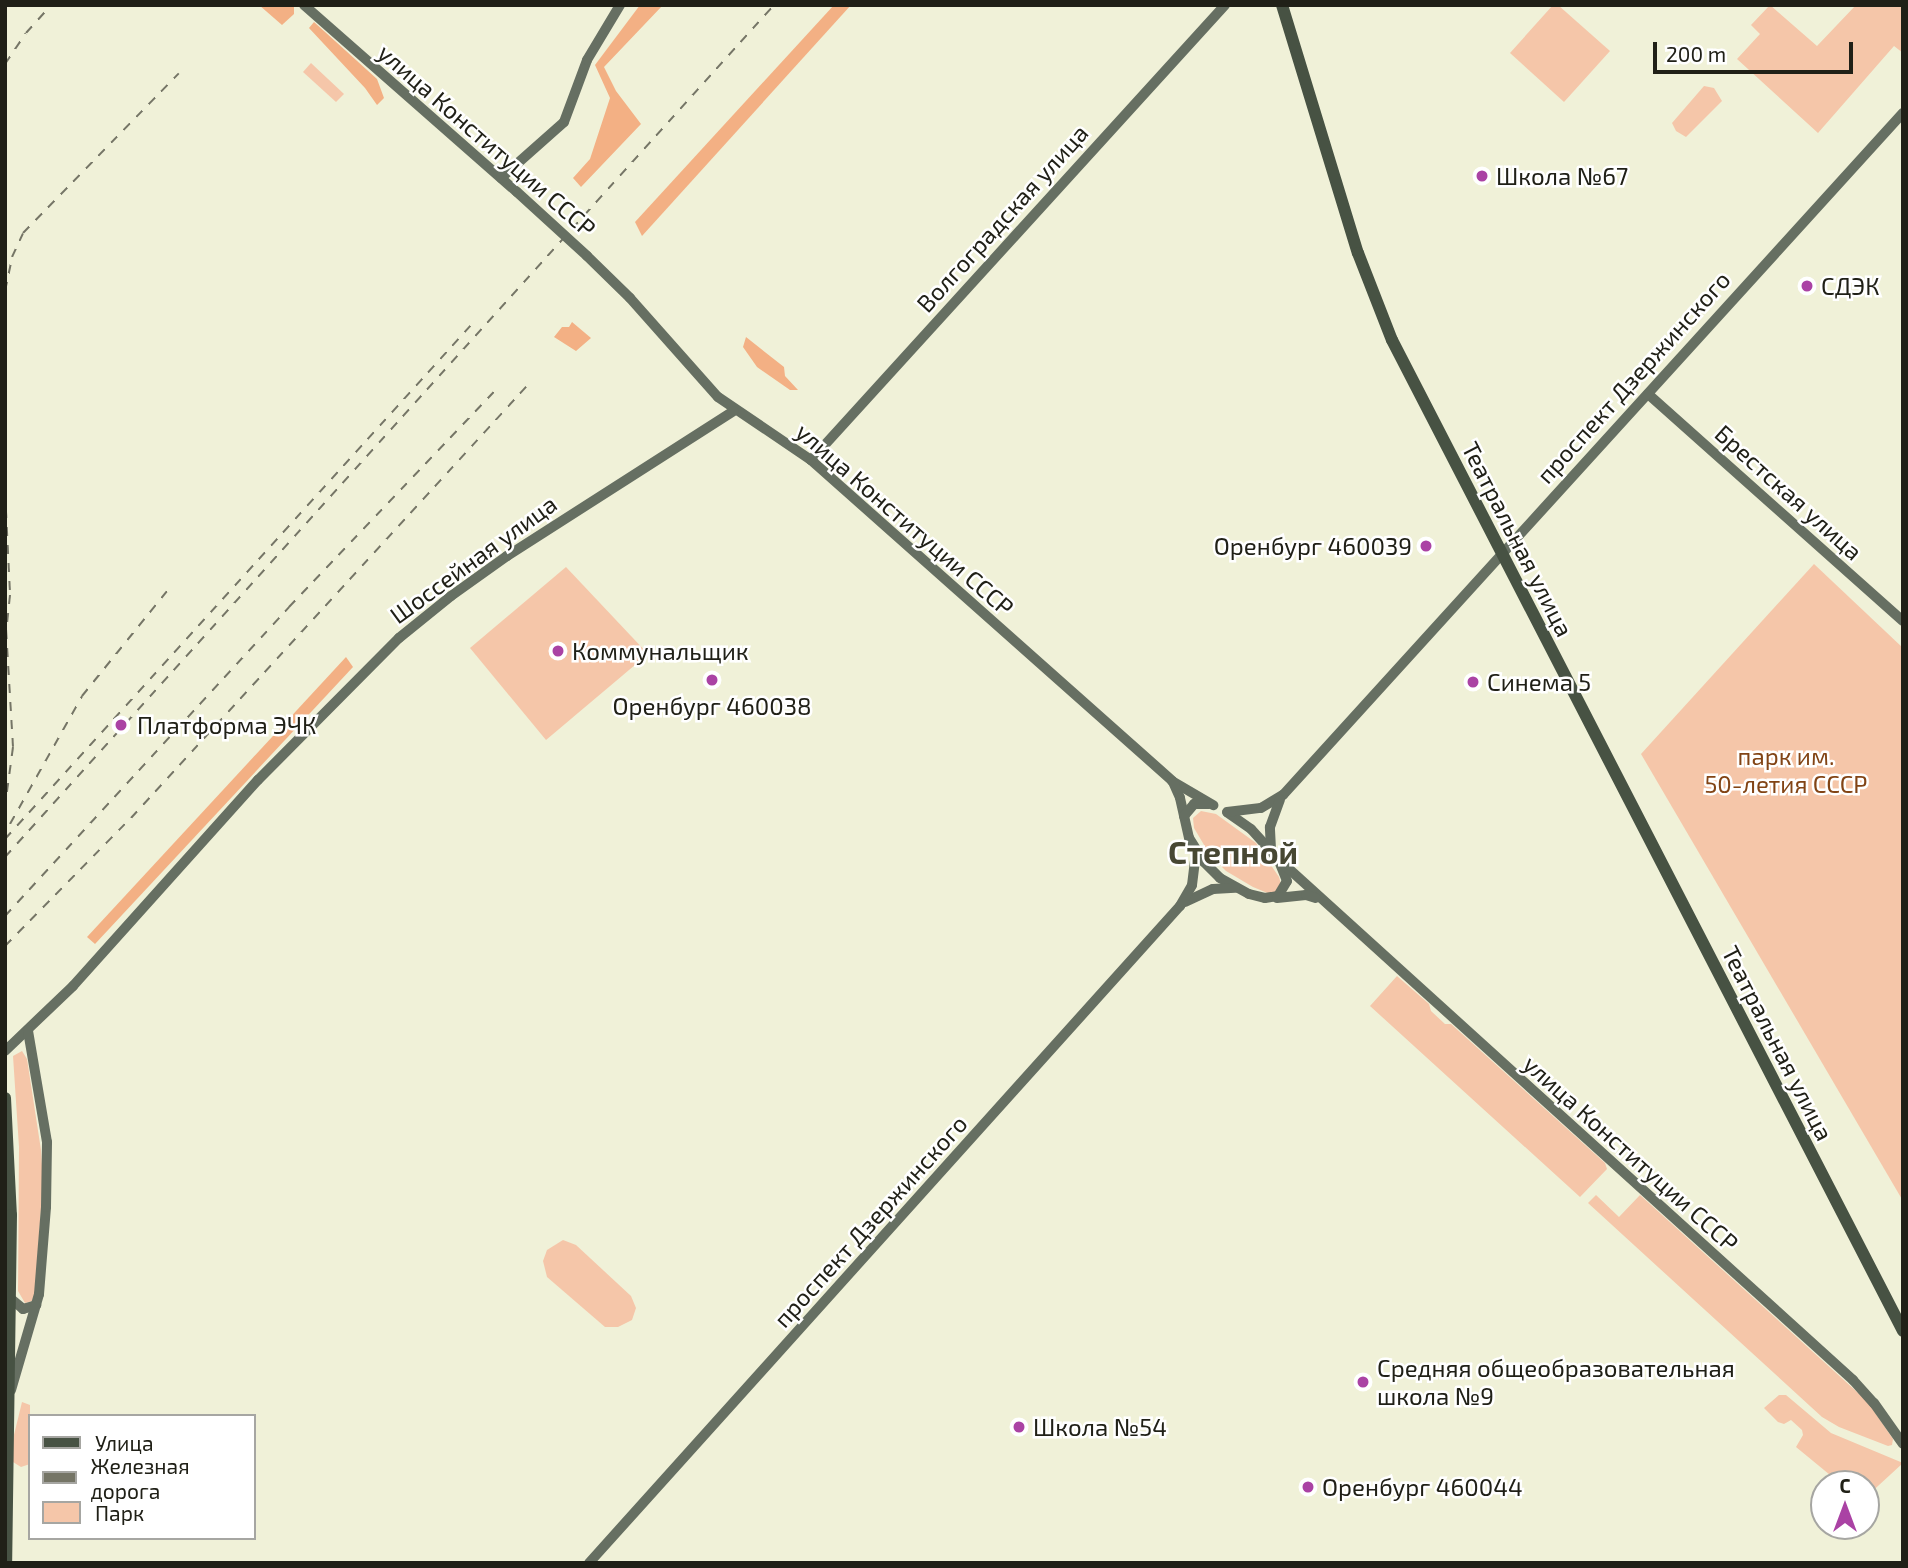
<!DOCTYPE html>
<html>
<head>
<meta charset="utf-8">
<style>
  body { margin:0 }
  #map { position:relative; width:1908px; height:1568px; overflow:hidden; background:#f0f1d8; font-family:"Exo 2",sans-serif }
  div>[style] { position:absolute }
  .green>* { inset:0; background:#f5c6a9 }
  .forest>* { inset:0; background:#f3b084 }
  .secondary>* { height:10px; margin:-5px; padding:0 5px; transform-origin:5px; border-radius:5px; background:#666f62 }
  .primary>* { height:12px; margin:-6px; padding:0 6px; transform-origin:6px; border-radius:6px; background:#475243 }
  .rail>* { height:2px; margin-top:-1px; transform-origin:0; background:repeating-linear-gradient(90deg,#757566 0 9px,transparent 0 18px) }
  .secondary-bridge>* { height:10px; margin:-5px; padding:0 5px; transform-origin:5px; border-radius:5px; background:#666f62 }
  .dots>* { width:19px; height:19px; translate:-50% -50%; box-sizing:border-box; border:4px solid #fff; border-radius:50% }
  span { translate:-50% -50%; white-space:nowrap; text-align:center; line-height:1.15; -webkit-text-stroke:5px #fff; paint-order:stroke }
  .street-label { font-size:24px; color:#202017 }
  .poi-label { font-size:24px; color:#202017 }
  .left { translate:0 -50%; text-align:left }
  .right { translate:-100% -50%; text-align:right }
  .park-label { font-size:24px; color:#824415 }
  .district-label { font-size:32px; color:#474733; font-weight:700 }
  .frame { position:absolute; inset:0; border:7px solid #202017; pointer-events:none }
  .legend { position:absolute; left:28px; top:1414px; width:228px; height:126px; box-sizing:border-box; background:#fff; border:2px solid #a6a6a2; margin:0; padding:9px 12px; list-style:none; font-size:21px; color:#202017 }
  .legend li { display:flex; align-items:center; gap:14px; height:35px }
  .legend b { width:35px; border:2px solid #a6a6a2 }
  .north { position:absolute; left:1810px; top:1470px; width:70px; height:70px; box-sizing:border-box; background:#fff; border:2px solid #a6a6a2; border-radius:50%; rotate:0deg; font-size:19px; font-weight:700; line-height:28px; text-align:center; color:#202017 }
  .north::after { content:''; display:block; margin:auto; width:24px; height:32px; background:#aa42a4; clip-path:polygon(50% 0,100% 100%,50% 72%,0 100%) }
  .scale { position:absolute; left:1653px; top:42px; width:200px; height:32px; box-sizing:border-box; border:4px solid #202017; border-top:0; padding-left:9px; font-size:21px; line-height:24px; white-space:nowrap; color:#202017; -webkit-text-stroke:5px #fff; paint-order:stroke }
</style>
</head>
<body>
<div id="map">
  <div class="green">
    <i style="clip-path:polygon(1553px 5px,1558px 5px,1610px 51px,1564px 102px,1510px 53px)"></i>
    <i style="clip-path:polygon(1770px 5px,1817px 46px,1856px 5px,1903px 5px,1903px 53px,1894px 46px,1818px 133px,1737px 59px,1760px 34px,1751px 25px)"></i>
    <i style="clip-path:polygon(311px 63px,344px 94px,336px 102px,303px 72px)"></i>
    <i style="clip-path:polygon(1704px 86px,1714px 88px,1722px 101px,1686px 137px,1676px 131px,1672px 123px)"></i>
    <i style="clip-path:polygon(1814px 564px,1903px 648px,1903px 1201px,1641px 754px)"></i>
    <i style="clip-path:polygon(566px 567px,648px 654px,546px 740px,470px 648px)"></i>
    <i style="clip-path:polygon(1201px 811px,1216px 814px,1256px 843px,1279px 877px,1281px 884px,1278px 892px,1270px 894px,1253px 887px,1226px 871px,1210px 855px,1194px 828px,1193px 818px)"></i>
    <i style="clip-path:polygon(1397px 976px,1429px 1004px,1431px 1011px,1445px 1024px,1451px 1024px,1605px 1163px,1607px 1169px,1580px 1197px,1370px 1006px)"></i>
    <i style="clip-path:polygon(22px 1051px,27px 1059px,41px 1150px,43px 1181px,35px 1293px,32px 1301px,25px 1303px,18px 1291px,19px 1147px,13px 1056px)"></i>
    <i style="clip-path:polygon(1596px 1195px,1619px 1217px,1640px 1195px,1867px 1401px,1893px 1439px,1892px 1445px,1888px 1446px,1839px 1427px,1822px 1417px,1588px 1203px)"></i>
    <i style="clip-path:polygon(563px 1240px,576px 1245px,631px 1296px,636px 1308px,632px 1320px,618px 1327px,605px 1327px,547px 1277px,543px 1261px,547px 1250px)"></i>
    <i style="clip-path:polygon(1779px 1395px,1786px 1395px,1831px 1433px,1903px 1463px,1866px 1497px,1866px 1484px,1851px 1484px,1847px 1480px,1841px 1484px,1796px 1447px,1803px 1435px,1802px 1430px,1791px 1420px,1784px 1424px,1778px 1422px,1764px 1408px)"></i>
    <i style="clip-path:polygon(22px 1402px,30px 1405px,30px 1464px,21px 1467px,13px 1462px,13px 1439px)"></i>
  </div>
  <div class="forest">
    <i style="clip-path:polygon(259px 5px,294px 5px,294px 14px,282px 25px)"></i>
    <i style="clip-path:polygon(640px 5px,663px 5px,604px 67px,616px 91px,641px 124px,581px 187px,573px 178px,590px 159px,610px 98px,595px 65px)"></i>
    <i style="clip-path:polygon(834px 5px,851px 5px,642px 236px,635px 222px)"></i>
    <i style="clip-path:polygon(314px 22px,377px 79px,384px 98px,377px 105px,365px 88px,309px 28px)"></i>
    <i style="clip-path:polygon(572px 322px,591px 338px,576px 351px,554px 337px,562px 327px,569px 327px)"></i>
    <i style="clip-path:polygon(746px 337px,784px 367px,785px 376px,798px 390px,790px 390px,757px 367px,743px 347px)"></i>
    <i style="clip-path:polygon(346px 657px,353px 667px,95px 944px,87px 937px)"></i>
  </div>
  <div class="secondary">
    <i style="left:304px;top:5px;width:283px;rotate:41.3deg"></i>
    <i style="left:501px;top:178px;width:84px;rotate:-41.6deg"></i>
    <i style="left:564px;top:122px;width:66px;rotate:-69.6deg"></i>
    <i style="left:587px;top:60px;width:64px;rotate:-59deg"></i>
    <i style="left:587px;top:256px;width:60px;rotate:44.3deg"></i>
    <i style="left:630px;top:298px;width:132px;rotate:48.4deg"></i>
    <i style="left:718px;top:397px;width:112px;rotate:34.1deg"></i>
    <i style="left:811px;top:460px;width:483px;rotate:41.6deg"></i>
    <i style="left:1172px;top:781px;width:48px;rotate:30.3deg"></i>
    <i style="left:1648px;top:394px;width:341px;rotate:41.7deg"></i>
    <i style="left:811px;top:460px;width:615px;rotate:-47.7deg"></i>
    <i style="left:1173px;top:782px;width:17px;rotate:66deg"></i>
    <i style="left:1180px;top:798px;width:41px;rotate:77.3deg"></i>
    <i style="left:1189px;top:838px;width:28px;rotate:58deg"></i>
    <i style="left:1204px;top:862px;width:23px;rotate:45deg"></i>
    <i style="left:1220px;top:878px;width:33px;rotate:29deg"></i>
    <i style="left:1249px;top:894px;width:16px;rotate:14deg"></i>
    <i style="left:1265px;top:898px;width:13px;rotate:-9deg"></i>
    <i style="left:1278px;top:896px;width:17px;rotate:-59deg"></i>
    <i style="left:1287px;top:881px;width:24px;rotate:-112deg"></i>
    <i style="left:1278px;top:859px;width:40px;rotate:-132deg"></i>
    <i style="left:1251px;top:829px;width:29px;rotate:-145deg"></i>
    <i style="left:1227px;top:812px;width:34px;rotate:-7deg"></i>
    <i style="left:1261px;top:808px;width:26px;rotate:-31deg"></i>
    <i style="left:1283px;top:795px;width:922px;rotate:-47.73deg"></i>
    <i style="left:1184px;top:816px;width:16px;rotate:-50deg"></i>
    <i style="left:1194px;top:804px;width:15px"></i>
    <i style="left:1271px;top:849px;width:22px;rotate:-93deg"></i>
    <i style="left:1270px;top:827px;width:29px;rotate:-70deg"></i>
    <i style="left:1278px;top:859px;width:776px;rotate:42.18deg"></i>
    <i style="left:1853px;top:1380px;width:31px;rotate:48deg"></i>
    <i style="left:1874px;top:1403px;width:50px;rotate:54.7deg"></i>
    <i style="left:1277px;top:898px;width:29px;rotate:-6deg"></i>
    <i style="left:1306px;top:895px;width:10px;rotate:17deg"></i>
    <i style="left:1185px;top:902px;width:31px;rotate:-25deg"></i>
    <i style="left:1213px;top:889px;width:22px;rotate:-3deg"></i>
    <i style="left:5px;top:1051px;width:94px;rotate:-43.7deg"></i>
    <i style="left:73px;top:986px;width:277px;rotate:-48.1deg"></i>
    <i style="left:258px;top:780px;width:200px;rotate:-45.2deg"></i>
    <i style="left:399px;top:638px;width:67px;rotate:-38.9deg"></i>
    <i style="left:451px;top:596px;width:69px;rotate:-35.5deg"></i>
    <i style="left:507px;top:556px;width:269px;rotate:-32.6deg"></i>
    <i style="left:10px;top:1298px;width:17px;rotate:40deg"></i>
    <i style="left:23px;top:1309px;width:14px;rotate:-17deg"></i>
    <i style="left:11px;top:1390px;width:100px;rotate:-73.7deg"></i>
    <i style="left:39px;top:1294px;width:87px;rotate:-85.4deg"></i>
    <i style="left:46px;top:1207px;width:65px;rotate:-89.1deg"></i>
    <i style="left:47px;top:1142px;width:113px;rotate:-99.7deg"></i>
    <i style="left:589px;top:1563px;width:884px;rotate:-48.03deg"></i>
    <i style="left:1180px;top:906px;width:24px;rotate:-60deg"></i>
    <i style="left:1192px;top:885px;width:35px;rotate:-83deg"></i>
  </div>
  <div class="primary">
    <i style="left:1282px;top:5px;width:259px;rotate:73deg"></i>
    <i style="left:1358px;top:253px;width:93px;rotate:68.7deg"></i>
    <i style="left:1392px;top:340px;width:1115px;rotate:62.72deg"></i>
    <i style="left:5px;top:1098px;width:117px;rotate:87.1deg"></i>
    <i style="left:11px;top:1215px;width:348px;rotate:90.8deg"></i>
  </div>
  <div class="rail">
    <i style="left:5px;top:64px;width:37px;rotate:-56deg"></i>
    <i style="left:26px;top:33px;width:38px;rotate:-48deg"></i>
    <i style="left:5px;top:291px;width:35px;rotate:-78deg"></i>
    <i style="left:12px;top:257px;width:26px;rotate:-65deg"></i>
    <i style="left:23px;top:233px;width:223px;rotate:-45.7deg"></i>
    <i style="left:5px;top:491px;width:104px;rotate:87.2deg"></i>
    <i style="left:10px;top:595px;width:28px;rotate:96deg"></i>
    <i style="left:5px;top:612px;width:135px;rotate:86.6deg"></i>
    <i style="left:13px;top:747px;width:60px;rotate:97.7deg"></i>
    <i style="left:10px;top:824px;width:147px;rotate:-60.6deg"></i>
    <i style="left:82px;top:696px;width:135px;rotate:-51deg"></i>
    <i style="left:5px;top:839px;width:694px;rotate:-47.8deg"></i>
    <i style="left:5px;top:857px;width:1148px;rotate:-47.93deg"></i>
    <i style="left:5px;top:916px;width:420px;rotate:-47.4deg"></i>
    <i style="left:289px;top:607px;width:300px;rotate:-46.4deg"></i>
    <i style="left:5px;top:946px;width:180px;rotate:-45.5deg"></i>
    <i style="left:131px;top:818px;width:585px;rotate:-47.5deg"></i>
  </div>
  <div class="secondary-bridge">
    <i style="left:517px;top:192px;width:95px;rotate:42.4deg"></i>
  </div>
  <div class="dots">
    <i style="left:1482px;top:176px;background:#aa42a4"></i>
    <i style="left:1807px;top:286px;background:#aa42a4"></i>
    <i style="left:1426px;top:546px;background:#aa42a4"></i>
    <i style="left:558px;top:651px;background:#aa42a4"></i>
    <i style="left:712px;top:680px;background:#aa42a4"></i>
    <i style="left:1473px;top:682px;background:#aa42a4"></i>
    <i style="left:121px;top:725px;background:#aa42a4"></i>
    <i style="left:1363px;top:1382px;background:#aa42a4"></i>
    <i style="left:1019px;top:1427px;background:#aa42a4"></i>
    <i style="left:1308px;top:1487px;background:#aa42a4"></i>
  </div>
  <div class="street-label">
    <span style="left:487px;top:140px;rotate:41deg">улица Конституции СССР</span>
    <span style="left:1002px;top:218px;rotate:-48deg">Волгоградская улица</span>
    <span style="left:1633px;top:377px;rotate:-48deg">проспект Дзержинского</span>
    <span style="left:1789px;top:492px;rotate:42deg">Брестская улица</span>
    <span style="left:905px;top:519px;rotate:41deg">улица Конституции СССР</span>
    <span style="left:1518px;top:539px;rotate:63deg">Театральная улица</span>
    <span style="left:473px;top:559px;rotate:-36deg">Шоссейная улица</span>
    <span style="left:1778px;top:1043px;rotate:63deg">Театральная улица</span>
    <span style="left:1631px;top:1153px;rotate:42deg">улица Конституции СССР</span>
    <span style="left:870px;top:1221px;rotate:-48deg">проспект Дзержинского</span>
  </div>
  <div class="poi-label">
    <span class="left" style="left:1496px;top:176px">Школа №67</span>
    <span class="left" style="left:1821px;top:286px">СДЭК</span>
    <span class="right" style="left:1412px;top:546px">Оренбург 460039</span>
    <span class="left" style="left:572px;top:651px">Коммунальщик</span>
    <span class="left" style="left:1487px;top:682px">Синема 5</span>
    <span style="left:712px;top:706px">Оренбург 460038</span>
    <span class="left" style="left:137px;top:725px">Платформа ЭЧК</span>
    <span class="left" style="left:1377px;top:1382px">Средняя общеобразовательная<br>школа №9</span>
    <span class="left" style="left:1033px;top:1427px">Школа №54</span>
    <span class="left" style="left:1322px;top:1487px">Оренбург 460044</span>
  </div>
  <div class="park-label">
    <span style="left:1786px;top:770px">парк им.<br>50-летия СССР</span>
  </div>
  <div class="district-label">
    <span style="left:1233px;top:851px">Степной</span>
  </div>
  <div class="frame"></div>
  <ul class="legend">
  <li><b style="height:9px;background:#475243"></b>Улица</li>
  <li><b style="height:9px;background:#757566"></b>Железная дорога</li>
  <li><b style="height:19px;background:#f5c6a9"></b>Парк</li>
  </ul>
  <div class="north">С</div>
  <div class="scale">200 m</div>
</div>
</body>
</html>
